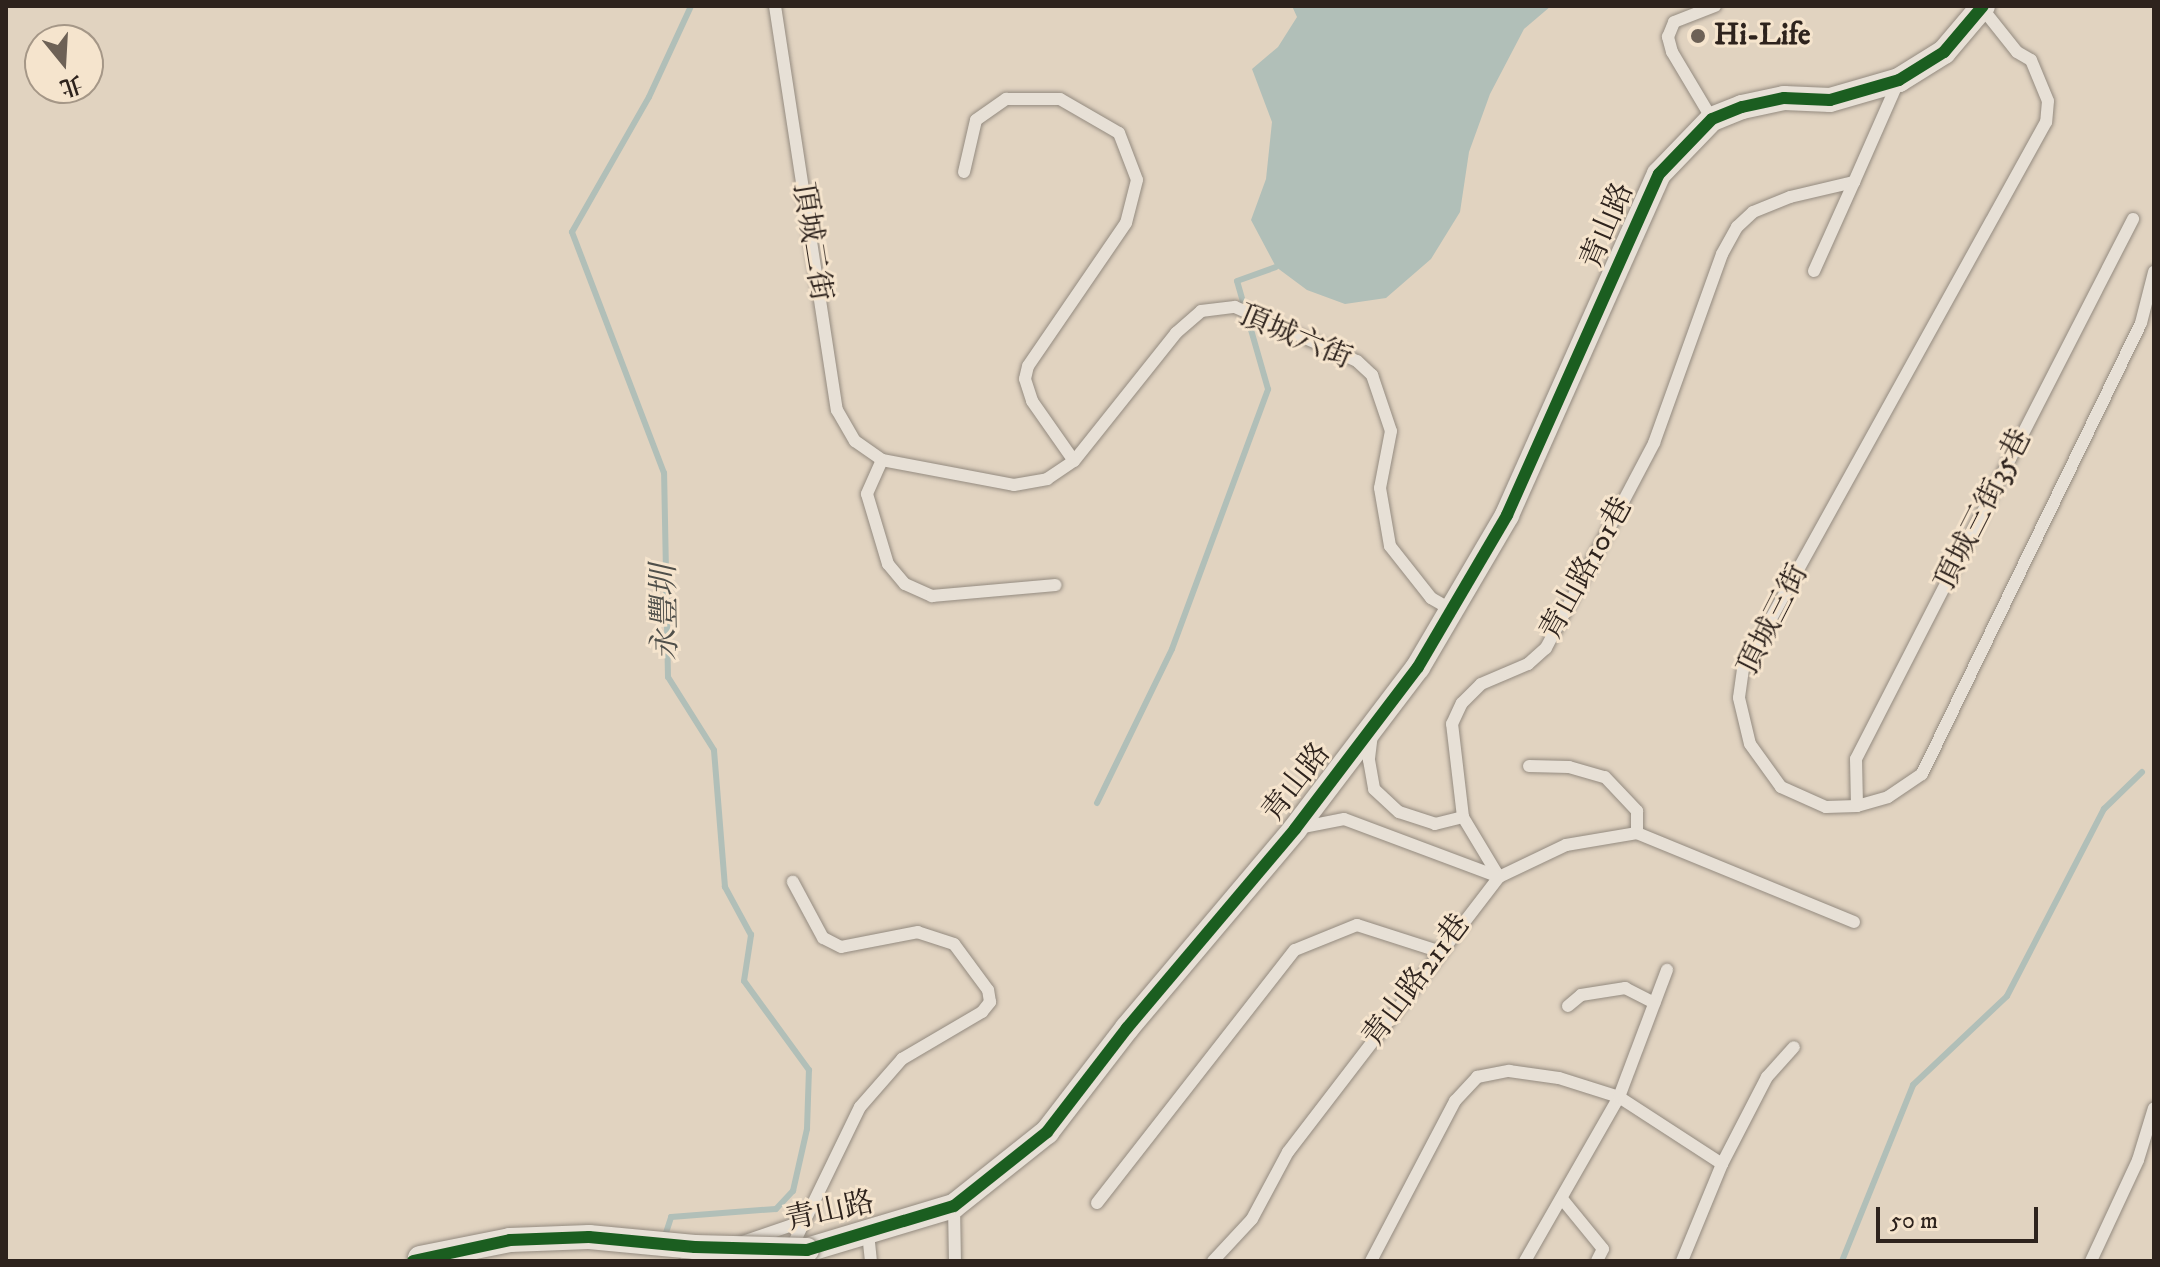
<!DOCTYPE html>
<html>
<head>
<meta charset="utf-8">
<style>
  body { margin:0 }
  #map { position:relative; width:2160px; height:1267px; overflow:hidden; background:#e1d3c0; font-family:"IM FELL DW Pica","Noto Serif TC",serif }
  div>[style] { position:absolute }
  .water>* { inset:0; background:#b1bfb8 }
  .stream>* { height:6px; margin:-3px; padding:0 3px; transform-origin:3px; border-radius:3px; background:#b1bfb8 }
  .roads { filter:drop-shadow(0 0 2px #948b80) drop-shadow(0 0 2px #948b80) }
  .lane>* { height:12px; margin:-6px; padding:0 6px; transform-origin:6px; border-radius:6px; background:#e7e0d6 }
  .street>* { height:24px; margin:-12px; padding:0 12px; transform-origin:12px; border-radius:12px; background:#e7e0d6 }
  .bridges { filter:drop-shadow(0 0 2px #948b80) drop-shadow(0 0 2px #948b80) }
  .street-bridge>* { height:24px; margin:-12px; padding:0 12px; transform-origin:12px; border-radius:12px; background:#e7e0d6 }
  .cycleway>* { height:12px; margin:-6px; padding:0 6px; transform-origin:6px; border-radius:6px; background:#1b5e20 }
  .dots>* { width:22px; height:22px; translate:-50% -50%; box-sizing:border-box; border:4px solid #f5e4cd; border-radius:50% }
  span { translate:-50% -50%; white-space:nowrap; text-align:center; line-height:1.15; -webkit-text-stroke:6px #f5e4cd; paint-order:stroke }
  .poi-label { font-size:30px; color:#2e231d; font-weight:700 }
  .left { translate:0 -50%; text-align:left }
  .street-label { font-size:30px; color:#2e231d }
  .water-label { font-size:32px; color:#4f4f4a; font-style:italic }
  .frame { position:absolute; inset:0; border:8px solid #2e231d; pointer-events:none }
  .north { position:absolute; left:24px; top:24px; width:80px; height:80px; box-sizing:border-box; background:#f5e4cd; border:2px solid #a59787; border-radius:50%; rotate:162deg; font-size:22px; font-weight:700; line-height:32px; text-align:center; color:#2e231d }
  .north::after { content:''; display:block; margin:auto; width:28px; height:36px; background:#6d6156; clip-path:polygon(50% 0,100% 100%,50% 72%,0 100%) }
  .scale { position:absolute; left:1876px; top:1207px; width:162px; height:36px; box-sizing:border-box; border:4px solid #2e231d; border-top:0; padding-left:10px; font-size:24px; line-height:28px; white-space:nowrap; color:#2e231d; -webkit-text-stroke:6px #f5e4cd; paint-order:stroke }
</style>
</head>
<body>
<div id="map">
  <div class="water">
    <i style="clip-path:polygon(1292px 6px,1551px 6px,1524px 29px,1490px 94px,1469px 152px,1460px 212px,1431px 259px,1386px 298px,1345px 304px,1307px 290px,1276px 267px,1251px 220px,1266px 179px,1272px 122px,1252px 69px,1278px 47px,1297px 17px)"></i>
  </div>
  <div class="stream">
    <i style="left:1097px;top:803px;width:171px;rotate:-64deg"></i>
    <i style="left:1172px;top:649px;width:277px;rotate:-69.7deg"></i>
    <i style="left:1268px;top:389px;width:112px;rotate:-106deg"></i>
    <i style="left:1237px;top:281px;width:41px;rotate:-19.7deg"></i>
    <i style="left:664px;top:1239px;width:23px;rotate:-72deg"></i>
    <i style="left:671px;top:1217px;width:105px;rotate:-4.4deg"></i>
    <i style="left:776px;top:1209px;width:25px;rotate:-47deg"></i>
    <i style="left:793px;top:1191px;width:64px;rotate:-77.3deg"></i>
    <i style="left:807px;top:1129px;width:59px;rotate:-88.1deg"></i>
    <i style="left:809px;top:1070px;width:110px;rotate:-126.1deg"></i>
    <i style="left:744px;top:981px;width:47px;rotate:-81.3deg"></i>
    <i style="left:751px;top:935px;width:55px;rotate:-118.4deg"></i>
    <i style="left:725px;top:887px;width:137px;rotate:-94.6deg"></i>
    <i style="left:714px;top:750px;width:86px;rotate:-122.2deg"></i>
    <i style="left:668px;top:677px;width:204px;rotate:-91.1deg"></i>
    <i style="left:664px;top:473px;width:258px;rotate:-110.9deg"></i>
    <i style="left:572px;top:232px;width:155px;rotate:-60.3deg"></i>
    <i style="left:649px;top:97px;width:100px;rotate:-65.2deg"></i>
    <i style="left:1842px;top:1261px;width:190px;rotate:-68deg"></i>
    <i style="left:1913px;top:1085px;width:129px;rotate:-43.4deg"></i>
    <i style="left:2007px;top:996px;width:211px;rotate:-62.6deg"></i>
    <i style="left:2104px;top:809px;width:53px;rotate:-44.2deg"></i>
  </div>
  <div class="roads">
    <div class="lane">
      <i style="left:775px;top:6px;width:409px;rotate:81.3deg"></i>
      <i style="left:837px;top:410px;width:36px;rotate:60deg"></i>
      <i style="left:855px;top:441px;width:33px;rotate:35deg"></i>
      <i style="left:882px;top:460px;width:134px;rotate:10.7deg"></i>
      <i style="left:1014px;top:485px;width:34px;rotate:-10deg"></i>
      <i style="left:1047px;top:479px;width:32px;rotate:-34deg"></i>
      <i style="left:1074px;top:461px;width:164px;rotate:-51.4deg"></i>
      <i style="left:1176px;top:333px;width:33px;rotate:-41deg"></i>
      <i style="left:1201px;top:311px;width:34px;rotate:-7deg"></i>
      <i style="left:1235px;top:307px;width:133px;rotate:23.9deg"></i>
      <i style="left:1357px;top:361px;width:21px;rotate:43deg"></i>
      <i style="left:1372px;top:375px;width:59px;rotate:71.3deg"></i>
      <i style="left:1391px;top:431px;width:58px;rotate:100.9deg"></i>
      <i style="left:1380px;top:488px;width:59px;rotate:80.2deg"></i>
      <i style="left:1390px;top:546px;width:66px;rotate:51.7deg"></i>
      <i style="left:1431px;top:598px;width:24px;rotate:30deg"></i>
      <i style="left:1982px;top:8px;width:56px;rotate:51.5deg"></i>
      <i style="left:2017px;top:52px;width:16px;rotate:30deg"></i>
      <i style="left:2031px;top:60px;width:44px;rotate:67.5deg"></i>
      <i style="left:2048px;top:101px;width:21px;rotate:95deg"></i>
      <i style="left:2046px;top:122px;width:625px;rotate:118.98deg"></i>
      <i style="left:1743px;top:669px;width:29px;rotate:98deg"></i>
      <i style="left:1739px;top:698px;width:47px;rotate:76.6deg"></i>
      <i style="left:1750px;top:744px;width:53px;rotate:54.2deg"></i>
      <i style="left:1781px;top:787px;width:49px;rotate:24deg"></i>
      <i style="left:1826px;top:807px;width:31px;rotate:-2deg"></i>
      <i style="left:1857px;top:806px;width:32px;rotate:-16deg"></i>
      <i style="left:1888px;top:797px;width:41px;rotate:-34.1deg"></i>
      <i style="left:1922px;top:774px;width:501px;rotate:-64.1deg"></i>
      <i style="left:2141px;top:323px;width:53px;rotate:-75.7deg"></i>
      <i style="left:1712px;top:119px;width:78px;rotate:-120.8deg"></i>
      <i style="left:1672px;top:52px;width:16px;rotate:-105deg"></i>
      <i style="left:1668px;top:37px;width:16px;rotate:-68deg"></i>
      <i style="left:1674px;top:22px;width:44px;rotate:-21.3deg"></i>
      <i style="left:964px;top:172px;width:53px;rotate:-77deg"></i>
      <i style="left:976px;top:120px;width:37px;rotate:-35deg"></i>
      <i style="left:1006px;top:99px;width:54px"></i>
      <i style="left:1060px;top:99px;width:68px;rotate:30deg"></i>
      <i style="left:1119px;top:133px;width:50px;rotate:69deg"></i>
      <i style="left:1137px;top:180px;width:44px;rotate:104.3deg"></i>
      <i style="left:1126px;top:223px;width:173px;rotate:124.4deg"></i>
      <i style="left:1028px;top:366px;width:13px;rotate:103deg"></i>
      <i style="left:1025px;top:379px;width:23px;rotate:72deg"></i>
      <i style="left:1032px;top:401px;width:73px;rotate:55deg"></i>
      <i style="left:1814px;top:271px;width:98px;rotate:-65.8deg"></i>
      <i style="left:882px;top:460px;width:37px;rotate:114deg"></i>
      <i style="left:867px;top:494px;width:73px;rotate:73.3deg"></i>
      <i style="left:888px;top:564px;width:26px;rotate:50deg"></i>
      <i style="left:905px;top:584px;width:30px;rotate:24deg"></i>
      <i style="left:932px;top:596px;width:124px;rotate:-5.1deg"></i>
      <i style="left:1372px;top:734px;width:26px;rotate:97deg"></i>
      <i style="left:1369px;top:760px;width:29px;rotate:80deg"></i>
      <i style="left:1374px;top:789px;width:34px;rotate:43deg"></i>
      <i style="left:1399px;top:812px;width:38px;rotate:18deg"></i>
      <i style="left:1435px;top:824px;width:29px;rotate:-14deg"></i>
      <i style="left:1529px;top:766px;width:40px;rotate:1.4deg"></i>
      <i style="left:1569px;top:767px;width:37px;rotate:16deg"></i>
      <i style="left:1605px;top:777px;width:47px;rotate:46.7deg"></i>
      <i style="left:1637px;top:811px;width:22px;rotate:90deg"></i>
      <i style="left:1857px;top:806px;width:47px;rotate:-91.2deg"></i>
      <i style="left:1856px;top:759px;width:607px;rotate:-62.84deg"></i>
      <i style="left:1854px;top:922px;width:235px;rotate:-157.7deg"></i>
      <i style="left:1637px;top:833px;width:72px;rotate:170.4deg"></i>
      <i style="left:1566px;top:845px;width:74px;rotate:154.5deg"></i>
      <i style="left:1499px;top:877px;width:70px;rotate:-121deg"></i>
      <i style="left:1463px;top:817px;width:94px;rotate:-96.7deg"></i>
      <i style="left:1452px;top:724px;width:23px;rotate:-65deg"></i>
      <i style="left:1462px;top:703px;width:27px;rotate:-45deg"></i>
      <i style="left:1481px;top:684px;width:51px;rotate:-23.1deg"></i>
      <i style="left:1528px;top:664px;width:24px;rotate:-42deg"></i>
      <i style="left:1546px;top:648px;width:232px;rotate:-62.2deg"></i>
      <i style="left:1654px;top:443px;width:201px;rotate:-70.2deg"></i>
      <i style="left:1722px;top:254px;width:31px;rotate:-61deg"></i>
      <i style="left:1737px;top:227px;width:22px;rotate:-43deg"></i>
      <i style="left:1753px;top:212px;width:40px;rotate:-22deg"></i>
      <i style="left:1790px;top:197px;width:66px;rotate:-13.2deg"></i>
      <i style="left:1854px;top:182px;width:111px;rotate:-66.2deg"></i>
      <i style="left:1568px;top:1006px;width:17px;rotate:-40deg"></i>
      <i style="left:1581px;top:995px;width:45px;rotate:-9deg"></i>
      <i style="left:1625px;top:988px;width:33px;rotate:27deg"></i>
      <i style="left:1563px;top:1200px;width:63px;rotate:50.8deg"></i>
      <i style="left:1603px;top:1249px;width:13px;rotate:117deg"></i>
      <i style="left:1097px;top:1203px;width:321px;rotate:-52deg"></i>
      <i style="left:1295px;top:950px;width:67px;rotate:-22deg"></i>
      <i style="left:1357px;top:925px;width:85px;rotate:17.8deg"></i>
      <i style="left:954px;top:1206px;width:55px;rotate:89deg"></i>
      <i style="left:868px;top:1233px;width:28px;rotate:84deg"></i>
      <i style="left:743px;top:1242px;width:61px;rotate:-19deg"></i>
      <i style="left:789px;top:1253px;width:162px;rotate:-64.1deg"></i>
      <i style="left:860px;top:1107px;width:64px;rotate:-48.8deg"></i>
      <i style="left:902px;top:1059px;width:93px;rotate:-30.4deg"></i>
      <i style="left:982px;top:1012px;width:13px;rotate:-51deg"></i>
      <i style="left:990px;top:1002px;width:12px;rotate:-99deg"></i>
      <i style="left:988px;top:990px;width:57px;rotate:-126.5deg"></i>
      <i style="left:954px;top:944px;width:38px;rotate:-162deg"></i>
      <i style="left:918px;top:932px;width:78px;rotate:169deg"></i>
      <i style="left:841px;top:947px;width:20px;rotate:-153deg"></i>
      <i style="left:823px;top:938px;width:64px;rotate:-118.2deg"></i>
      <i style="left:686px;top:1261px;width:22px;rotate:-18deg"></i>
      <i style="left:1213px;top:1261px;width:57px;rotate:-47.1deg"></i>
      <i style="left:1252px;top:1219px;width:76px;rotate:-61.8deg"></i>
      <i style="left:1288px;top:1152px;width:347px;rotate:-52.5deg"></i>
      <i style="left:1499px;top:877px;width:165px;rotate:-159.5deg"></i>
      <i style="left:1344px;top:819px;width:47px;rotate:168.9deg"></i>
      <i style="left:1371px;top:1261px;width:181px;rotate:-62.3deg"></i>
      <i style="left:1455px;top:1101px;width:33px;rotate:-47deg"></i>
      <i style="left:1477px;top:1077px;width:33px;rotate:-11deg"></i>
      <i style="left:1509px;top:1071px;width:50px;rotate:8deg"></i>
      <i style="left:1559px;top:1078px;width:63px;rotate:17.6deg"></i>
      <i style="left:1619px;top:1097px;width:123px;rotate:33deg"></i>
      <i style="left:1525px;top:1261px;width:189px;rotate:-60.2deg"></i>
      <i style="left:1619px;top:1097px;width:136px;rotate:-69.3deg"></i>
      <i style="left:1682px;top:1261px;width:105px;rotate:-67.6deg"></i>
      <i style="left:1722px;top:1164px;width:98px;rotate:-62.7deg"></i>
      <i style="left:1767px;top:1077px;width:40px;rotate:-48deg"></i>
      <i style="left:2091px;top:1261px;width:111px;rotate:-65deg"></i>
      <i style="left:2138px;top:1160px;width:54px;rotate:-72.9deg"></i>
    </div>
    <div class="street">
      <i style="left:807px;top:1250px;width:153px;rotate:-16.7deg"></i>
      <i style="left:954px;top:1206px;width:119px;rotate:-38.5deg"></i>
      <i style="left:1047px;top:1132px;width:131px;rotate:-52.4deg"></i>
      <i style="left:1127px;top:1028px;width:260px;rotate:-49.8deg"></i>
      <i style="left:1295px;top:829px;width:203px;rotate:-52.8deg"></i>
      <i style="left:1418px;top:667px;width:176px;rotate:-59.6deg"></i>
      <i style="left:1507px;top:515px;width:373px;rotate:-66deg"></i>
      <i style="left:1659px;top:174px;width:76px;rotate:-46.1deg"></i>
      <i style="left:1712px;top:119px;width:32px;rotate:-22deg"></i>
      <i style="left:1742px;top:107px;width:43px;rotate:-12.1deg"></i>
      <i style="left:1784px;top:98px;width:46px;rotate:2.5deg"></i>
      <i style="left:1830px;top:100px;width:72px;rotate:-16.2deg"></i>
      <i style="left:1899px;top:80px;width:53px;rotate:-31.9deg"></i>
      <i style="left:1944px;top:52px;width:60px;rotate:-49.7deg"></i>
    </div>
  </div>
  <div class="bridges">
    <div class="street-bridge">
      <i style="left:420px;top:1258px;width:92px;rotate:-11.3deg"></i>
      <i style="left:510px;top:1240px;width:79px;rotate:-2.2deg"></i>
      <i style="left:589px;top:1237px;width:106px;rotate:5.4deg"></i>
      <i style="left:695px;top:1247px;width:112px;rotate:1.5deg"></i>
    </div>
  </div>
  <div class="cycleway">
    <i style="left:413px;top:1261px;width:99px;rotate:-12.2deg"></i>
    <i style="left:510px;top:1240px;width:79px;rotate:-2.2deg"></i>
    <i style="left:589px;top:1237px;width:106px;rotate:5.4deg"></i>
    <i style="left:695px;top:1247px;width:112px;rotate:1.5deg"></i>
    <i style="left:807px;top:1250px;width:153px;rotate:-16.7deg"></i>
    <i style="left:954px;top:1206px;width:119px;rotate:-38.5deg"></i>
    <i style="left:1047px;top:1132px;width:131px;rotate:-52.4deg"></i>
    <i style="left:1127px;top:1028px;width:260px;rotate:-49.8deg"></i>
    <i style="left:1295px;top:829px;width:203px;rotate:-52.8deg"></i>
    <i style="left:1418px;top:667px;width:176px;rotate:-59.6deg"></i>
    <i style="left:1507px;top:515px;width:373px;rotate:-66deg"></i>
    <i style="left:1659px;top:174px;width:76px;rotate:-46.1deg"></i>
    <i style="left:1712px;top:119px;width:32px;rotate:-22deg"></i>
    <i style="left:1742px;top:107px;width:43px;rotate:-12.1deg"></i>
    <i style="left:1784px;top:98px;width:46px;rotate:2.5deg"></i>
    <i style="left:1830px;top:100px;width:72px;rotate:-16.2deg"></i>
    <i style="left:1899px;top:80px;width:53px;rotate:-31.9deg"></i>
    <i style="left:1944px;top:52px;width:60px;rotate:-49.7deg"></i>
  </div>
  <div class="dots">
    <i style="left:1698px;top:36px;background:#6d6156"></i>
  </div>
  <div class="poi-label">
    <span class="left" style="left:1714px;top:36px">Hi-Life</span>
  </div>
  <div class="street-label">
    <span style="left:1608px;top:226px;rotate:-67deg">青山路</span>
    <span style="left:811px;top:242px;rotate:81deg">頂城二街</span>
    <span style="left:1295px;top:338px;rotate:23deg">頂城六街</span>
    <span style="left:1984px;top:510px;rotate:-63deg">頂城三街35巷</span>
    <span style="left:1587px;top:569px;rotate:-61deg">青山路101巷</span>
    <span style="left:1774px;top:620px;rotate:-63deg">頂城三街</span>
    <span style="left:1297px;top:783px;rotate:-52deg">青山路</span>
    <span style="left:1417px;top:981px;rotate:-53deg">青山路211巷</span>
    <span style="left:830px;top:1212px;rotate:-12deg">青山路</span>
  </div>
  <div class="water-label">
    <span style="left:666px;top:613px;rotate:-91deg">永豐圳</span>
  </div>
  <div class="frame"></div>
  <div class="north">北</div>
  <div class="scale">50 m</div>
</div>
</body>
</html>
